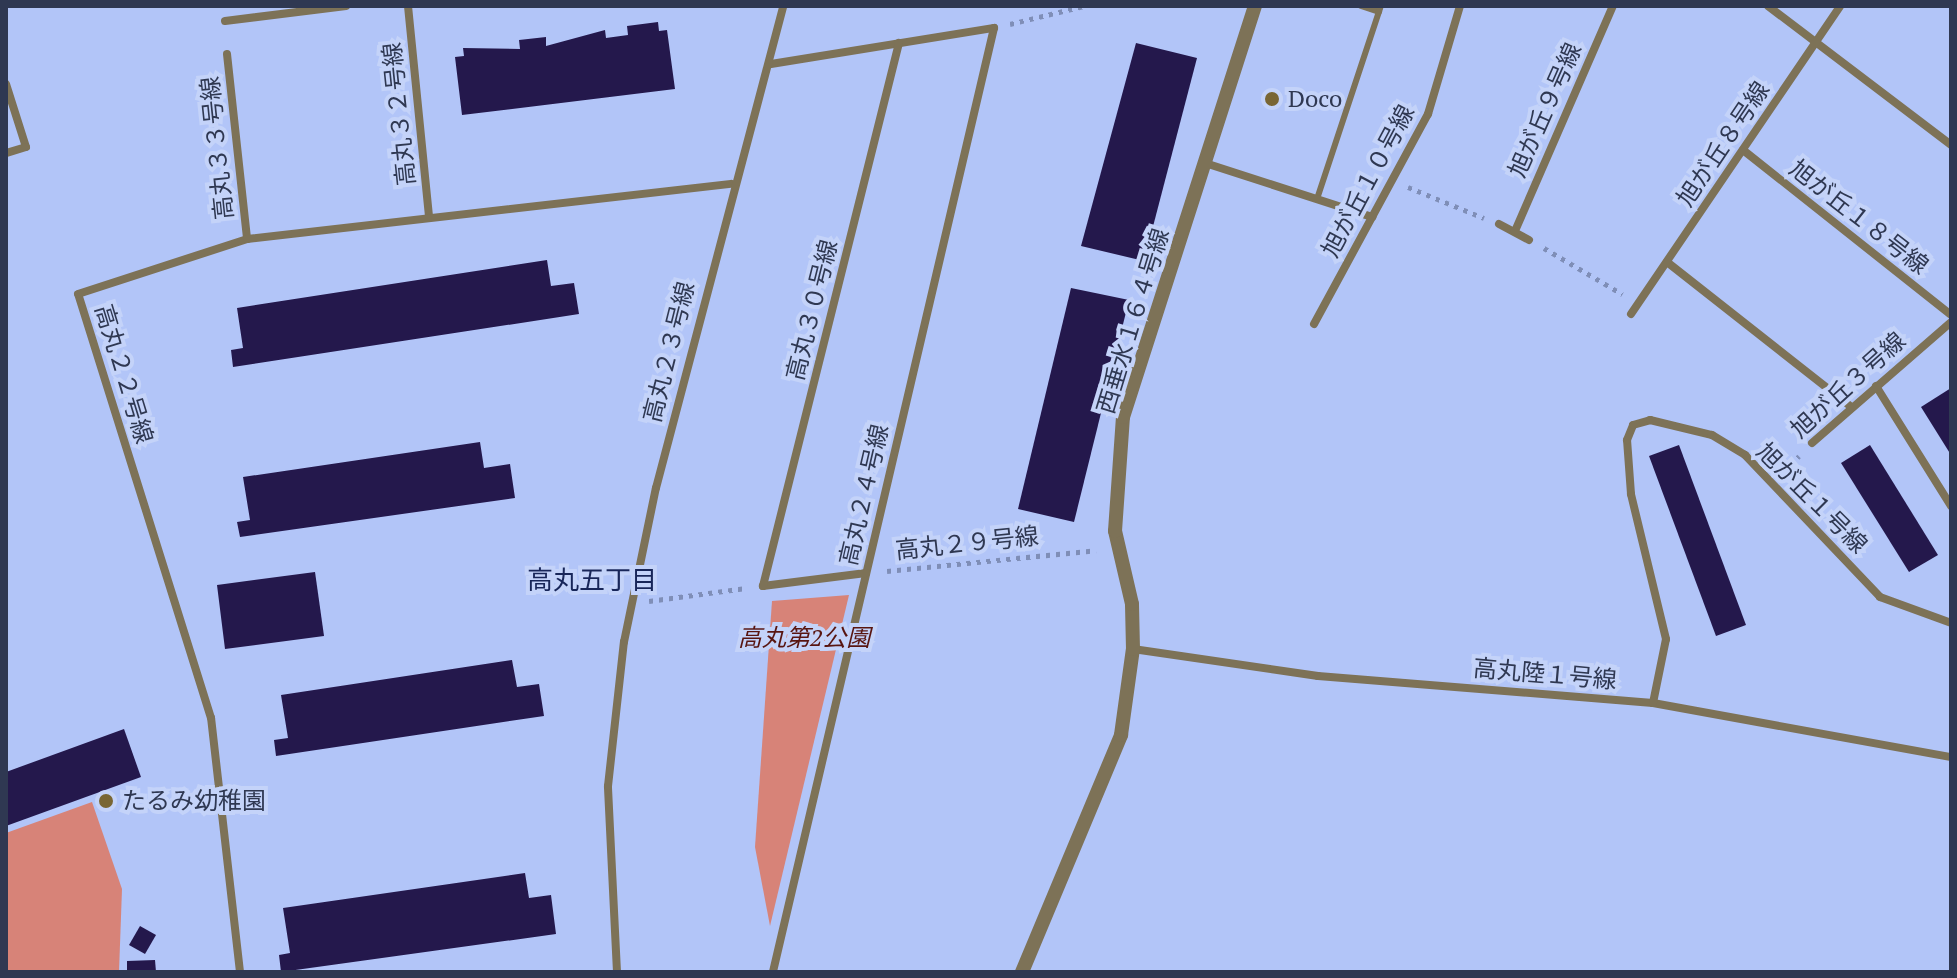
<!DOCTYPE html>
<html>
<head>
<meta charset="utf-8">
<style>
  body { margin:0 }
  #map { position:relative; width:1957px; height:978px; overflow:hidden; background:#b2c5f8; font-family:"PT Serif","Noto Sans JP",serif }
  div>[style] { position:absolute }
  .green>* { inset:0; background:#d78378 }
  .building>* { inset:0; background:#24184c }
  .path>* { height:5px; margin-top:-2.5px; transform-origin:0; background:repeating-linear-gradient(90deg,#7f8eb7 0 4px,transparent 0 10px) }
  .service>* { height:6px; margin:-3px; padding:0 3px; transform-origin:3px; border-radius:3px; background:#7d7257 }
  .minor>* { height:8px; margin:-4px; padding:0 4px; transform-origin:4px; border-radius:4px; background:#7d7257 }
  .tertiary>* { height:14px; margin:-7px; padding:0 7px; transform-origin:7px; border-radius:7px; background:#7d7257 }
  .dots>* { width:22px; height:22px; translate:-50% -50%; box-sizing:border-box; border:4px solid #c4d3f9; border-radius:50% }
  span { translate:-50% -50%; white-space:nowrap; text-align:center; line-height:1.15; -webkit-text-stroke:8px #c4d3f9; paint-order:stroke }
  .poi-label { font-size:24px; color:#2f3852 }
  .left { translate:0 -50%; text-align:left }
  .street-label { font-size:24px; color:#2f3852 }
  .park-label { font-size:24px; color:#581510; font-style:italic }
  .neighbourhood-label { font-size:26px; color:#182659 }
  .frame { position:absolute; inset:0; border:8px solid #2f3852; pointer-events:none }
</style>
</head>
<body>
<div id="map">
  <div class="green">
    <i style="clip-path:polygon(849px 595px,770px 926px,755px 847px,772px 601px)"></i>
    <i style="clip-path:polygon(92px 802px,122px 889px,119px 972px,6px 972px,6px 833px)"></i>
  </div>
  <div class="building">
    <i style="clip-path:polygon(658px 22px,659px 31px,667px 30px,675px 89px,462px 115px,455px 57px,464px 56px,463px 48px,520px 49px,519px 40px,546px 37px,546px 46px,605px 30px,606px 38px,628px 35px,627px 26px)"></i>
    <i style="clip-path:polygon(1136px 43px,1197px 58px,1144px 261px,1081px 246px)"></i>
    <i style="clip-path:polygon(547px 260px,551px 286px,574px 283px,579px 314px,233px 367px,231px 350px,243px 348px,237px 308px)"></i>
    <i style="clip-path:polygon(1071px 288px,1129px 300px,1074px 522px,1018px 509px)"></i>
    <i style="clip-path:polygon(1951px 388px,1951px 455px,1921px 407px)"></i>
    <i style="clip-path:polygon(480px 442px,484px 468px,510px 464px,515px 498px,240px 537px,237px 522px,250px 520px,243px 477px)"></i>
    <i style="clip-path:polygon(1679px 445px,1746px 625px,1716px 636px,1649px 456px)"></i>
    <i style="clip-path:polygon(1870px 445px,1938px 555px,1909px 572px,1841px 463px)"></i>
    <i style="clip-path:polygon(315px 572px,324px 636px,225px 649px,217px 585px)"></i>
    <i style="clip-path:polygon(512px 660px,517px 687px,539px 684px,544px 716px,276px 756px,274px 740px,288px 738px,281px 695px)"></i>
    <i style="clip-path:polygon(124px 729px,141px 777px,6px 826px,6px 772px)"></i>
    <i style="clip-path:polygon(525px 873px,529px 898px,551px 895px,556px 934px,281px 972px,279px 955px,290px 953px,283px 908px)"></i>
    <i style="clip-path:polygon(140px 926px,156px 935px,145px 954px,129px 945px)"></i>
    <i style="clip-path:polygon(155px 960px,156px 972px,127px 972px,127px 961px)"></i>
  </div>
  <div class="path">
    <i style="left:1010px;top:24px;width:76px;rotate:-13.7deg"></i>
    <i style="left:1408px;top:187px;width:82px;rotate:22.2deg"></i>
    <i style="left:1544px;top:248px;width:91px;rotate:30.5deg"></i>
    <i style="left:1783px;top:471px;width:22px;rotate:-43deg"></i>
    <i style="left:887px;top:571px;width:210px;rotate:-5.7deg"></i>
    <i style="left:649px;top:601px;width:98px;rotate:-7.6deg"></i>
  </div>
  <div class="service">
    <i style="left:1361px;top:6px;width:19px;rotate:18deg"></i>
    <i style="left:1317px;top:199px;width:203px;rotate:-71.7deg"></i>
  </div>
  <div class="minor">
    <i style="left:408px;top:6px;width:213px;rotate:84.3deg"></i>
    <i style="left:1768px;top:6px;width:230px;rotate:37.2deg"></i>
    <i style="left:225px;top:21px;width:122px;rotate:-7.1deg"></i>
    <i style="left:227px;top:54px;width:186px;rotate:83.8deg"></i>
    <i style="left:771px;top:64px;width:226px;rotate:-9.2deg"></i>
    <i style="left:994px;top:28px;width:970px;rotate:103.18deg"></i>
    <i style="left:6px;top:84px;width:66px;rotate:72.4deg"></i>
    <i style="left:26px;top:147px;width:21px;rotate:163deg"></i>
    <i style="left:1743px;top:150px;width:265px;rotate:38.4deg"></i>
    <i style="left:1205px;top:163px;width:176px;rotate:17.9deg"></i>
    <i style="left:1499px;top:224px;width:34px;rotate:28deg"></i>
    <i style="left:1515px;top:231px;width:245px;rotate:-66.5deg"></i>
    <i style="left:1667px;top:262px;width:234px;rotate:38.2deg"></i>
    <i style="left:1631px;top:314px;width:372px;rotate:-55.8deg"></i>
    <i style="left:1314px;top:324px;width:239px;rotate:-61.5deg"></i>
    <i style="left:1428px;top:114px;width:113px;rotate:-73.5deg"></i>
    <i style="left:1876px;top:386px;width:142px;rotate:58deg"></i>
    <i style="left:1812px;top:443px;width:184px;rotate:-41deg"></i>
    <i style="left:866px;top:573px;width:104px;rotate:172.8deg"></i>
    <i style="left:763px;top:586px;width:560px;rotate:-75.94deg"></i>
    <i style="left:1133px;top:649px;width:187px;rotate:8.3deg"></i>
    <i style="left:1318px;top:676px;width:336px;rotate:4.6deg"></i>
    <i style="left:1653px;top:703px;width:303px;rotate:10.3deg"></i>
    <i style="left:1653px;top:703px;width:65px;rotate:-78.5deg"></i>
    <i style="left:1666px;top:639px;width:149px;rotate:-103.6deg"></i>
    <i style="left:1631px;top:494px;width:54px;rotate:-94.2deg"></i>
    <i style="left:1627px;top:440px;width:16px;rotate:-68deg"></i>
    <i style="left:1633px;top:425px;width:18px;rotate:-16deg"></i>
    <i style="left:1650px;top:420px;width:64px;rotate:13.6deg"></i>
    <i style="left:1712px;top:435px;width:39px;rotate:31deg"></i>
    <i style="left:1745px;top:455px;width:196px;rotate:46.4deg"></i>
    <i style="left:1880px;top:597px;width:76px;rotate:20.1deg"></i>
    <i style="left:240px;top:972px;width:256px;rotate:-96.5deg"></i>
    <i style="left:211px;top:718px;width:444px;rotate:-107.4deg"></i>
    <i style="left:78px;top:294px;width:178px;rotate:-18deg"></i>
    <i style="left:247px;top:239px;width:487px;rotate:-6.5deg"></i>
    <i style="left:617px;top:972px;width:186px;rotate:-92.8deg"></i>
    <i style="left:608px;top:786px;width:145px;rotate:-83.7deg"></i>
    <i style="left:624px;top:642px;width:157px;rotate:-78.3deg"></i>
    <i style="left:656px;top:488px;width:498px;rotate:-75.2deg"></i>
  </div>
  <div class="tertiary">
    <i style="left:1022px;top:972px;width:257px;rotate:-67.3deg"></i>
    <i style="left:1121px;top:735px;width:87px;rotate:-82.1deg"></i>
    <i style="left:1133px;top:649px;width:45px;rotate:-91.3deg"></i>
    <i style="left:1132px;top:604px;width:75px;rotate:-103.1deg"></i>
    <i style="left:1115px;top:531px;width:114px;rotate:-86deg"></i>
    <i style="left:1123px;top:417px;width:432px;rotate:-72.2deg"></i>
  </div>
  <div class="dots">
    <i style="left:1272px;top:99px;background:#796634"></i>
    <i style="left:106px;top:801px;background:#796634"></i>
  </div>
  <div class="poi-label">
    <span class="left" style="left:1288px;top:99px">Doco</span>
    <span class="left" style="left:122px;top:801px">たるみ幼稚園</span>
  </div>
  <div class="street-label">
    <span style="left:1545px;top:110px;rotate:-66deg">旭が丘９号線</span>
    <span style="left:399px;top:114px;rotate:-96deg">高丸３２号線</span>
    <span style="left:1723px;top:144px;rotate:-56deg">旭が丘８号線</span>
    <span style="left:217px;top:148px;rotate:-96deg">高丸３３号線</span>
    <span style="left:1368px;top:181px;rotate:-62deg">旭が丘１０号線</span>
    <span style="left:1859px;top:217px;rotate:38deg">旭が丘１８号線</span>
    <span style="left:812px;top:310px;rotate:-76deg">高丸３０号線</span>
    <span style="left:1133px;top:321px;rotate:-73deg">西垂水１６４号線</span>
    <span style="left:669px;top:352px;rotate:-76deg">高丸２３号線</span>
    <span style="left:124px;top:374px;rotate:73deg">高丸２２号線</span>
    <span style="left:1848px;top:385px;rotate:-42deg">旭が丘３号線</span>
    <span style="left:864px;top:495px;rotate:-77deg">高丸２４号線</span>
    <span style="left:1812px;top:498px;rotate:45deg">旭が丘１号線</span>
    <span style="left:967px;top:543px;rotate:-6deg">高丸２９号線</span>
    <span style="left:1545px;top:674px;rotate:5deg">高丸陸１号線</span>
  </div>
  <div class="park-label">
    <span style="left:804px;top:638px">高丸第2公園</span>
  </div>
  <div class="neighbourhood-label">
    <span style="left:592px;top:580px">高丸五丁目</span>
  </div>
  <div class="frame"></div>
</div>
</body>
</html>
